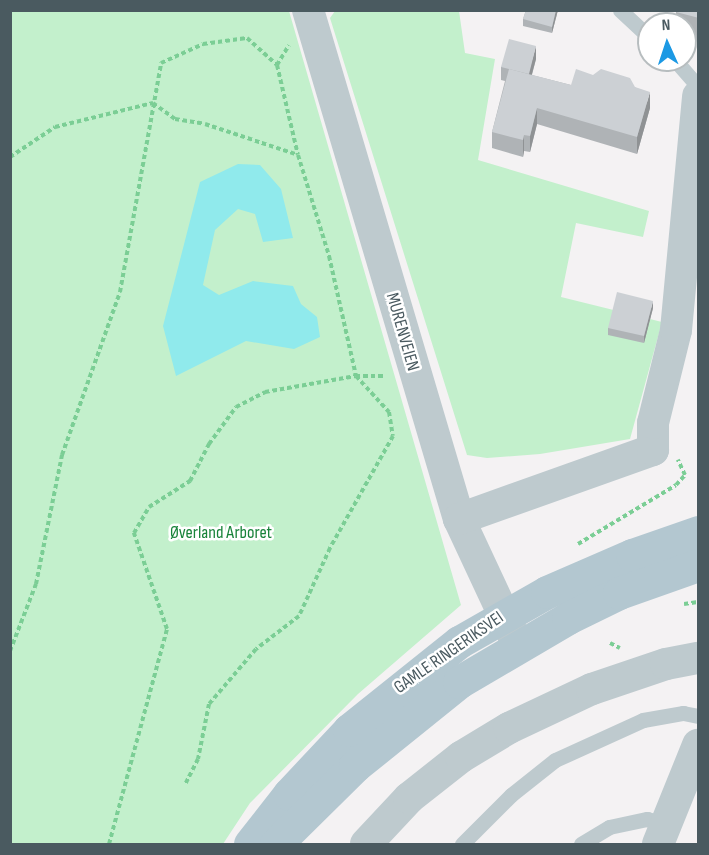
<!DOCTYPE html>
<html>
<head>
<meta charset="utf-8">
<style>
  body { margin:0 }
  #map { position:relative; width:709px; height:855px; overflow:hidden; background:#f4f2f3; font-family:"Sofia Sans Condensed",sans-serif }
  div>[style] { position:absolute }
  .green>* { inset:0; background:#c3f0cc }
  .water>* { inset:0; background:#90eaec }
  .path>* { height:4px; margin-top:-2px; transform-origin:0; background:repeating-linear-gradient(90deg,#7bce95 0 4.5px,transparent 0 7.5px) }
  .service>* { height:15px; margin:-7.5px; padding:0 7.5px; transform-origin:7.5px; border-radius:7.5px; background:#becace }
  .minor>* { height:32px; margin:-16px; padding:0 16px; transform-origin:16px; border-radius:16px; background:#becace }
  .primary>* { height:33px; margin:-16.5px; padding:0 16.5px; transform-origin:16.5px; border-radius:16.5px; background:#b3c7d0 }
  .wall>* { inset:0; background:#afb3b6 }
  .shaded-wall>* { inset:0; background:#8f9294 }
  .building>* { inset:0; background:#ccd0d4 }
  span { translate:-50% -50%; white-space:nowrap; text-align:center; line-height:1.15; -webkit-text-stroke:5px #fff; paint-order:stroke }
  .street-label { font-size:18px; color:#4a5a60 }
  .park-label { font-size:18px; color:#19833a }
  .frame { position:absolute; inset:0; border:12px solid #4a5a60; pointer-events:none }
  .north { position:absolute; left:637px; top:12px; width:60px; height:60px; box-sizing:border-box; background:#fff; border:2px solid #b7bdbf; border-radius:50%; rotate:357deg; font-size:16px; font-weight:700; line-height:24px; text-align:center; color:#4a5a60 }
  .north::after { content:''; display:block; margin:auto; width:21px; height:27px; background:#1c99e4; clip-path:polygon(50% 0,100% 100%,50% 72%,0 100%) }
</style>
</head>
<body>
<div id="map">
  <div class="green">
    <i style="clip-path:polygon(10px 11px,289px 11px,461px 605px,358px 694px,250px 803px,223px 844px,11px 844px)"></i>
    <i style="clip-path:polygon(335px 11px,459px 11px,465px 53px,495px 59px,478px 160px,649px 211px,643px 237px,576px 223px,561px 297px,662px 322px,630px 439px,540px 454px,487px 458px,467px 455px,330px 18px)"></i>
  </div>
  <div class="water">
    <i style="clip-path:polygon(238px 164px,260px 165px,281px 189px,293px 238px,263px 242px,255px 214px,238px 209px,215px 230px,203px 285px,219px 295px,253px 281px,293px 286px,301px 304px,317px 317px,320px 337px,294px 349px,246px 341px,176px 376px,163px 326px,200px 182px)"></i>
  </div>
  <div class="path">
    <i style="left:277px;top:65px;width:23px;rotate:-59deg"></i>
    <i style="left:10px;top:157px;width:54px;rotate:-33.7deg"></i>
    <i style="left:55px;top:127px;width:101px;rotate:-13.8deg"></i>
    <i style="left:153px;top:103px;width:27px;rotate:36deg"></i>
    <i style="left:175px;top:119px;width:30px;rotate:9deg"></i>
    <i style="left:205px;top:124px;width:98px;rotate:18.4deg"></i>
    <i style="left:578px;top:544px;width:114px;rotate:-31deg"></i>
    <i style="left:676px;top:485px;width:13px;rotate:-48deg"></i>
    <i style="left:685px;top:475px;width:17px;rotate:-115deg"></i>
    <i style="left:684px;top:604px;width:14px;rotate:-8deg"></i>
    <i style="left:610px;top:643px;width:11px;rotate:27deg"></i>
    <i style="left:10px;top:651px;width:72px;rotate:-68.8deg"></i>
    <i style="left:36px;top:584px;width:132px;rotate:-78.6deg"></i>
    <i style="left:62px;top:455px;width:173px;rotate:-70.4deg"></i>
    <i style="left:120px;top:292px;width:233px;rotate:-79.8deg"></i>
    <i style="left:161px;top:63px;width:46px;rotate:-24.3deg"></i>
    <i style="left:203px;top:44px;width:44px;rotate:-7.8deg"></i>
    <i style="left:247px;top:38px;width:40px;rotate:42deg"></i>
    <i style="left:277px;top:65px;width:92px;rotate:76.9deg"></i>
    <i style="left:298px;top:155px;width:106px;rotate:72.9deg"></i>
    <i style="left:329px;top:256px;width:123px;rotate:77.3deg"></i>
    <i style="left:356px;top:376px;width:49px;rotate:47.5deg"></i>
    <i style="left:389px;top:412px;width:24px;rotate:81deg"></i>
    <i style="left:393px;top:436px;width:129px;rotate:119.4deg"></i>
    <i style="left:330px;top:548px;width:75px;rotate:114.5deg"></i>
    <i style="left:299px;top:616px;width:54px;rotate:142.5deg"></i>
    <i style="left:256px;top:649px;width:72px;rotate:130.5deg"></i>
    <i style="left:209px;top:704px;width:56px;rotate:101.3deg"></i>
    <i style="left:198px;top:759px;width:27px;rotate:117deg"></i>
    <i style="left:109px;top:844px;width:223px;rotate:-74.9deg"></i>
    <i style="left:167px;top:629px;width:102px;rotate:-109deg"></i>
    <i style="left:134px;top:533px;width:30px;rotate:-60deg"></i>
    <i style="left:149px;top:507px;width:49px;rotate:-32.4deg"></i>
    <i style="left:190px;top:481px;width:42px;rotate:-62.8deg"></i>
    <i style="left:209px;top:444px;width:46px;rotate:-53.9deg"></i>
    <i style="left:236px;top:407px;width:33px;rotate:-27deg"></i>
    <i style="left:265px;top:392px;width:92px;rotate:-10deg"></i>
    <i style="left:356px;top:376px;width:30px"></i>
  </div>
  <div class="service">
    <i style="left:620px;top:10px;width:40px;rotate:43deg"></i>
    <i style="left:675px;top:60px;width:35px;rotate:49deg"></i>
    <i style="left:462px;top:844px;width:69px;rotate:-45deg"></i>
    <i style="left:511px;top:795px;width:56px;rotate:-38.5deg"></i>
    <i style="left:555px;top:760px;width:97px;rotate:-24.4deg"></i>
    <i style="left:643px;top:720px;width:41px;rotate:-9.9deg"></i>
    <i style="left:683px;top:713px;width:15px;rotate:11deg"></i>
    <i style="left:581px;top:844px;width:33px;rotate:-31deg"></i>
    <i style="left:609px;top:827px;width:39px;rotate:-12deg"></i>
    <i style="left:647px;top:819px;width:21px;rotate:17deg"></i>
  </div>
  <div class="minor">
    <i style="left:308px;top:10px;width:531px;rotate:73.48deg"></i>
    <i style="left:459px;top:519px;width:135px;rotate:65deg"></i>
    <i style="left:459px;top:519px;width:206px;rotate:-19.6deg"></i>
    <i style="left:653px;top:450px;width:27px;rotate:-90deg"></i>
    <i style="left:653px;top:423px;width:96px;rotate:-76.1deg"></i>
    <i style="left:676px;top:330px;width:235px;rotate:-84.6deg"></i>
    <i style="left:366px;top:844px;width:63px;rotate:-46.9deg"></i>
    <i style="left:409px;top:798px;width:66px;rotate:-38.3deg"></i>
    <i style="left:461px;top:757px;width:56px;rotate:-31.1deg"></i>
    <i style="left:509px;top:728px;width:92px;rotate:-25.2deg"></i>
    <i style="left:592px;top:689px;width:78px;rotate:-18.7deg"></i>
    <i style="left:666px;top:664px;width:33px;rotate:-11deg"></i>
    <i style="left:658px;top:844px;width:107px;rotate:-68deg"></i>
  </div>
  <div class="primary">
    <i style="left:250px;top:844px;width:63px;rotate:-52deg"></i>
    <i style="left:289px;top:794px;width:88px;rotate:-46.8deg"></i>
    <i style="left:349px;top:730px;width:141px;rotate:-38.7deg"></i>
    <i style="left:459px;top:642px;width:101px;rotate:-29.6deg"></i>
    <i style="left:547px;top:592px;width:93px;rotate:-23.5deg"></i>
    <i style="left:632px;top:555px;width:70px;rotate:-19.2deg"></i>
    <i style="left:276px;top:844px;width:111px;rotate:-44.6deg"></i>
    <i style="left:355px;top:766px;width:134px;rotate:-38.9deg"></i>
    <i style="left:459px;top:682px;width:126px;rotate:-30.4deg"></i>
    <i style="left:568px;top:618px;width:57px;rotate:-26.1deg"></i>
    <i style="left:619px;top:593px;width:84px;rotate:-19.5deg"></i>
  </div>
  <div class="wall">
    <i style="clip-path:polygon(526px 10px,558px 10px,552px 33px,523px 26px,523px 19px)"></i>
    <i style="clip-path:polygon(699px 10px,699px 42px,685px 38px,685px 24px,676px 24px,676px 12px)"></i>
    <i style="clip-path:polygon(536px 59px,532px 75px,571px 85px,635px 87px,650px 108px,637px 154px,537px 124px,530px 152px,524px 151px,523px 157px,492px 148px,492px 132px,505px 81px,501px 80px,501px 67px)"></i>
    <i style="clip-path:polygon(653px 308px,644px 343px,608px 335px,608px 328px)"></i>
  </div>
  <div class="shaded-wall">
    <i style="clip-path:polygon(556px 10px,558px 10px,552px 33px,552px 27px)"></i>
    <i style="clip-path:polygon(536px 46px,536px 59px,528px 88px,528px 75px)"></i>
    <i style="clip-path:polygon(650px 92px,650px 108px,637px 154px,637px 137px)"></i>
    <i style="clip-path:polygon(537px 108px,537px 124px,530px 152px,530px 136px)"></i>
    <i style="clip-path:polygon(524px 135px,524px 151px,523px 157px,523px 140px)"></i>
    <i style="clip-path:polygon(653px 301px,653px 308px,644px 343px,644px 336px)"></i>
  </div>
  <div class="building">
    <i style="clip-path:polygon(526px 10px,556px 10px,552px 27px,523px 19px)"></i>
    <i style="clip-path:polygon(676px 10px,699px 10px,699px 18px,676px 12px)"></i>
    <i style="clip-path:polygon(509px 39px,536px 46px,529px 74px,501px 67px)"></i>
    <i style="clip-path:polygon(509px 69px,571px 85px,576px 69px,593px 75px,601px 69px,630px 78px,635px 87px,650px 92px,637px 137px,537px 108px,530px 136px,524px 135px,523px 140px,492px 132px)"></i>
    <i style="clip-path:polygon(617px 292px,653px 301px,644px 336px,608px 328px)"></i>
  </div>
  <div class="street-label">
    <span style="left:402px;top:332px;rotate:74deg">MURENVEIEN</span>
    <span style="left:449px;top:653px;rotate:-35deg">GAMLE RINGERIKSVEI</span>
  </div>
  <div class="park-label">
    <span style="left:221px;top:533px">Øverland Arboret</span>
  </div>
  <div class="frame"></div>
  <div class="north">N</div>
</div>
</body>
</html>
